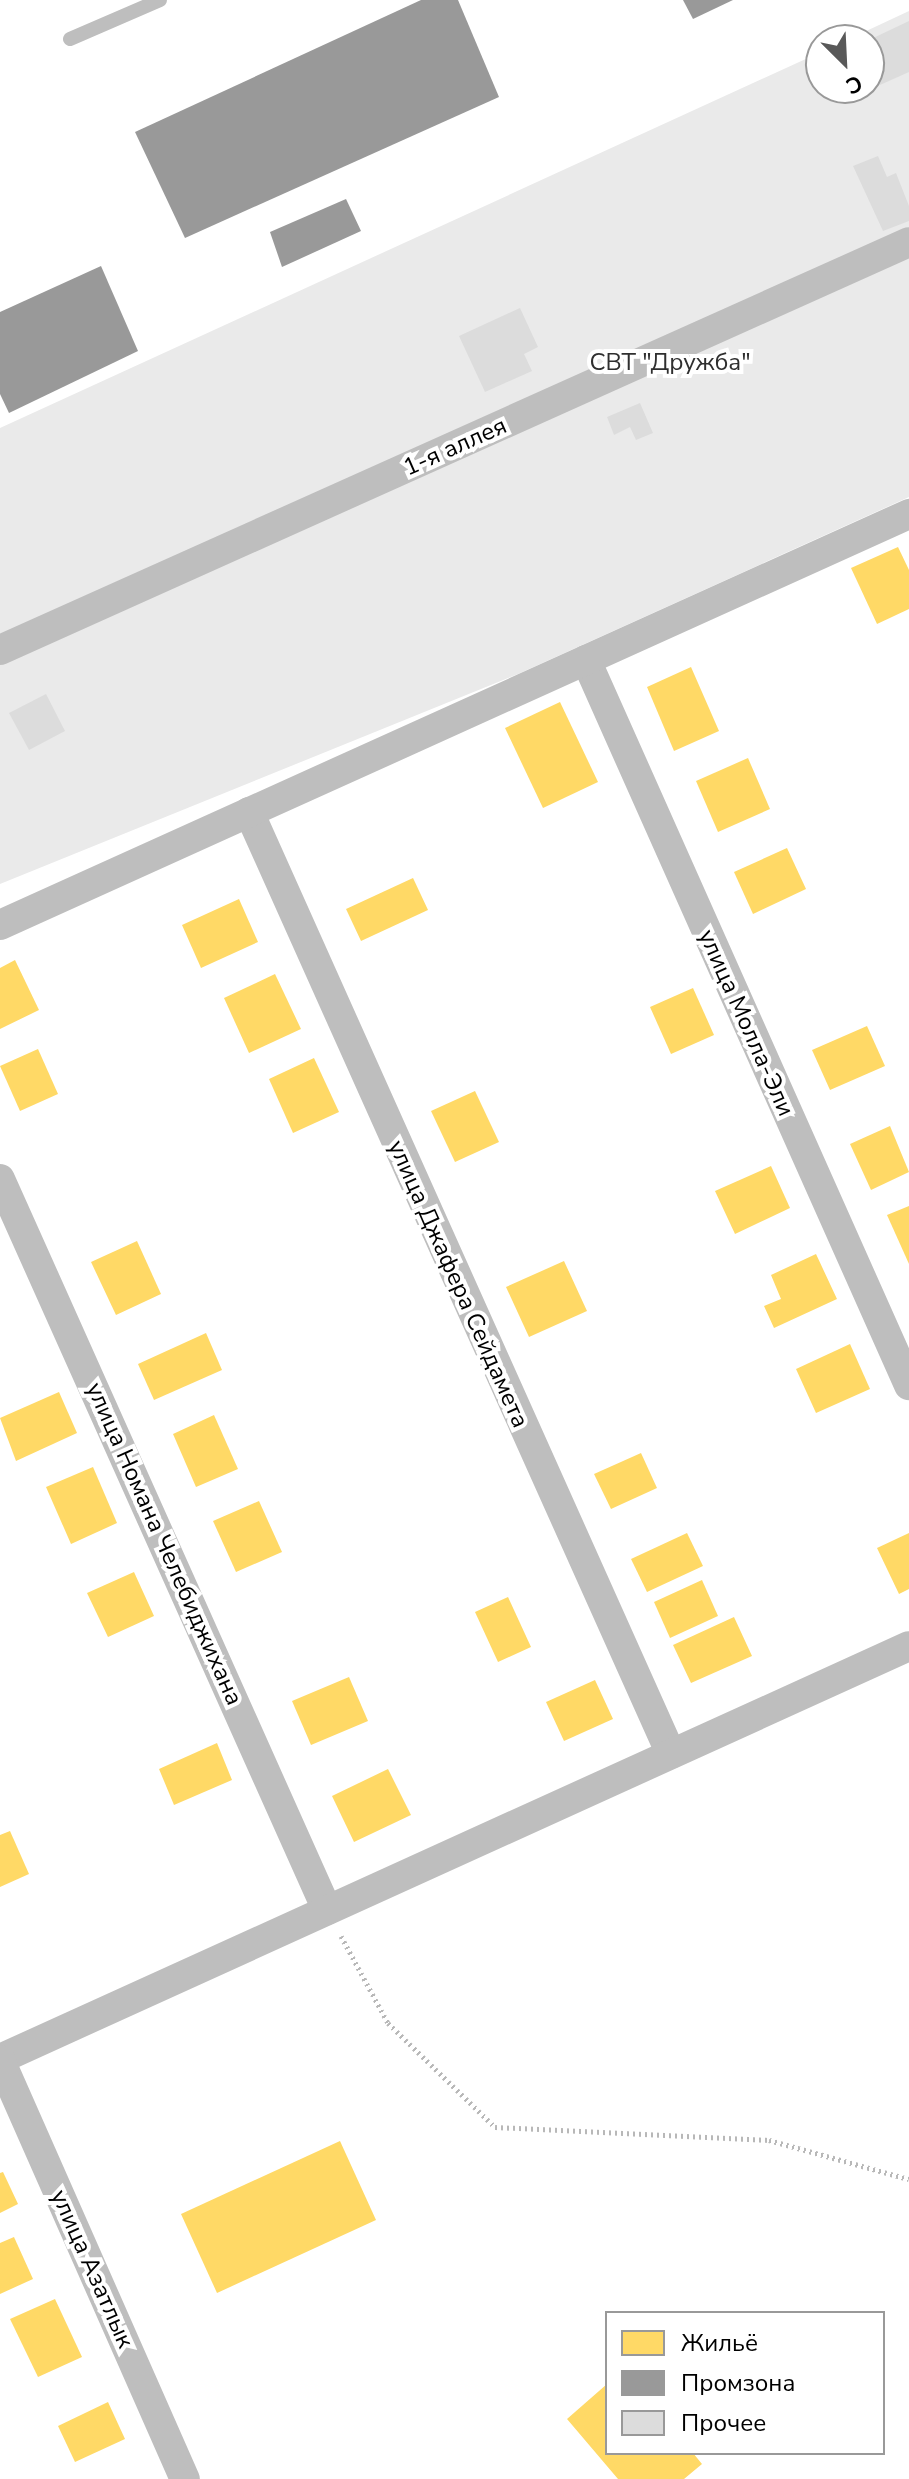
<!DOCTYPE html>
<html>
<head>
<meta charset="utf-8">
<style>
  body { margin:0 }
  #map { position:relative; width:909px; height:2479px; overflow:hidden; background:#fff; font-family:"Nunito Sans",sans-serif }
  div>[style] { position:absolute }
  .green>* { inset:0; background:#eaeaea }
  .homes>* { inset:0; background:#ffd966 }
  .industry>* { inset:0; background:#999 }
  .building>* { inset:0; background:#dcdcdc }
  .path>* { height:5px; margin-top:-2.5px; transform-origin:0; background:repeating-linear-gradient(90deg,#b8b8b8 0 2px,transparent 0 6px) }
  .service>* { height:14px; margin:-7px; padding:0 7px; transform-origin:7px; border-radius:7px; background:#bebebe }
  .minor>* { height:30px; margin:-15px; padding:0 15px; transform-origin:15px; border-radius:15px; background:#bebebe }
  span { translate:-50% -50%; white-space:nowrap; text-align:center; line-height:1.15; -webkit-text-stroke:8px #fff; paint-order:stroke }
  .park-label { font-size:24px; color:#2f2f2f }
  .street-label { font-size:24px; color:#000 }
  .legend { position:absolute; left:605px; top:2311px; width:280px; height:144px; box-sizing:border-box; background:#fff; border:2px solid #999; margin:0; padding:10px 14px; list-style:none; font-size:24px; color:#000 }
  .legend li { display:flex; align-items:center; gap:16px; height:40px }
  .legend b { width:40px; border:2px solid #999 }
  .north { position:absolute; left:805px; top:24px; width:80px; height:80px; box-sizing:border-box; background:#fff; border:2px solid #999; border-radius:50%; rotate:156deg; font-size:22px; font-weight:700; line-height:32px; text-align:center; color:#000 }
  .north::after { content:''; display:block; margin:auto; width:28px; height:36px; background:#595959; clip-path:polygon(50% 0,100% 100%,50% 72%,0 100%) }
</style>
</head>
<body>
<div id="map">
  <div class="green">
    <i style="clip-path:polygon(909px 11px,909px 497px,518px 674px,0 884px,0 428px,821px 52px,821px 88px,869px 88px,869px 40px,847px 40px)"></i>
  </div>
  <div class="homes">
    <i style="clip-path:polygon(898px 547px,909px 570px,909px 609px,877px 624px,851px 568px)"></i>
    <i style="clip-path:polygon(691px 667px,719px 731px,674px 751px,647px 687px)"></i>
    <i style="clip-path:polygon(560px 702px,598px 782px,543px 808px,505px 728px)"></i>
    <i style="clip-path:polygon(748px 758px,770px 809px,718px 832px,696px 781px)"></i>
    <i style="clip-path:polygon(787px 848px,806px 889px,753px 914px,734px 872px)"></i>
    <i style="clip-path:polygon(413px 878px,428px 910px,361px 941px,346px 909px)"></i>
    <i style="clip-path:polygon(239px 899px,258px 942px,201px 968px,182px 925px)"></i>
    <i style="clip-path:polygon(15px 960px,39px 1010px,0 1029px,0 968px)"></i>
    <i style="clip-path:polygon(275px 974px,301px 1029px,249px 1053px,224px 998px)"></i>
    <i style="clip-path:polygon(693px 988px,714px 1035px,671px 1054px,650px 1007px)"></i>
    <i style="clip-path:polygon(867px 1026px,885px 1066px,830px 1090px,812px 1050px)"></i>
    <i style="clip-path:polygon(38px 1049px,58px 1094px,20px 1111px,0 1066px)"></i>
    <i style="clip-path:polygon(314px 1058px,339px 1112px,293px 1133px,269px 1079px)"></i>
    <i style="clip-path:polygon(475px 1091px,499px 1142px,455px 1162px,431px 1111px)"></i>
    <i style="clip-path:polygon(890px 1126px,909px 1172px,871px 1190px,850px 1144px)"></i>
    <i style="clip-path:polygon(771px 1166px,790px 1208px,735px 1234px,715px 1191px)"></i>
    <i style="clip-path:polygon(909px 1206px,909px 1264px,887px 1215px)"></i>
    <i style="clip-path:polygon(137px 1241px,161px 1294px,116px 1315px,91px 1262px)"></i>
    <i style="clip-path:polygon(816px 1254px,837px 1299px,774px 1328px,764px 1306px,781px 1299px,771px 1275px)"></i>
    <i style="clip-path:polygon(564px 1261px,587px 1311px,529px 1337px,506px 1287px)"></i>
    <i style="clip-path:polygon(206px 1333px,222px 1370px,154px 1400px,138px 1364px)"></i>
    <i style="clip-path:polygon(850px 1344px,870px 1389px,816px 1413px,796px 1369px)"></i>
    <i style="clip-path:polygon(59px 1392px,77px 1433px,16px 1461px,0 1418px)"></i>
    <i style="clip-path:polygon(214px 1415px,238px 1469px,196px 1487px,173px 1434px)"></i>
    <i style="clip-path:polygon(641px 1453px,657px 1488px,611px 1509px,594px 1474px)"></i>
    <i style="clip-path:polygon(93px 1467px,117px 1523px,71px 1544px,46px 1487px)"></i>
    <i style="clip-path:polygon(259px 1501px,282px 1552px,236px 1572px,213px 1521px)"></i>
    <i style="clip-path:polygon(687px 1533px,703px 1566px,647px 1592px,631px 1559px)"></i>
    <i style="clip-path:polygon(909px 1533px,909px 1589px,899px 1594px,877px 1548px)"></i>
    <i style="clip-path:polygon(134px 1572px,154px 1616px,108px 1637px,87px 1593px)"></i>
    <i style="clip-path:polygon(702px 1580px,718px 1616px,670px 1638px,654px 1602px)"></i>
    <i style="clip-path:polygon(508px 1597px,531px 1647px,498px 1662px,475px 1612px)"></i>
    <i style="clip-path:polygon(734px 1617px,752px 1656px,691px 1683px,673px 1645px)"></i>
    <i style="clip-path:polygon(349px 1677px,368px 1721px,311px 1745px,292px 1701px)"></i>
    <i style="clip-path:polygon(595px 1680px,613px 1719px,564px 1741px,546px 1702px)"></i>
    <i style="clip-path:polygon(217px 1743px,232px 1780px,174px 1805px,159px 1769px)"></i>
    <i style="clip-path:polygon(388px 1769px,411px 1815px,354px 1842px,332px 1796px)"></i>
    <i style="clip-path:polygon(10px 1831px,29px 1874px,0 1887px,0 1835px)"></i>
    <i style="clip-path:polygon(340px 2141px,376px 2220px,217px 2293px,181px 2214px)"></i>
    <i style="clip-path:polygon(3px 2172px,18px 2204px,0 2213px,0 2173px)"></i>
    <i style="clip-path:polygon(14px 2237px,33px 2279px,0 2294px,0 2243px)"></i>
    <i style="clip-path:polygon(55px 2299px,82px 2357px,38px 2377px,10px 2319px)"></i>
    <i style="clip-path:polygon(607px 2384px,607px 2453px,693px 2453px,702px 2464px,684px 2479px,618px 2479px,567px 2419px)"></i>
    <i style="clip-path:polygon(108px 2402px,125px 2439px,75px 2462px,58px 2426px)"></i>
  </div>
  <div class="industry">
    <i style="clip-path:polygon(421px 0,458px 0,499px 97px,185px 238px,135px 132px)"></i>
    <i style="clip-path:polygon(683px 0,733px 0,693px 19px)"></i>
    <i style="clip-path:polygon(346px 199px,361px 231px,282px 267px,270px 232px)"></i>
    <i style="clip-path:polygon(101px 266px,138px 351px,9px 413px,0 394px,0 312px)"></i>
  </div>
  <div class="building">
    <i style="clip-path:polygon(909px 21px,909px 72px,880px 85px,869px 60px,869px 40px)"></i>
    <i style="clip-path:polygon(878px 156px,887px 177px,896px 173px,909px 206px,909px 221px,883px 231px,853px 166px)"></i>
    <i style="clip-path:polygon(520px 308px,538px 347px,524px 354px,532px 371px,485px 392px,459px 336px)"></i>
    <i style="clip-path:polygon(640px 403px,653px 433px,636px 440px,630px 427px,614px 435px,607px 417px)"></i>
    <i style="clip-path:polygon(46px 694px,65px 731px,29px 750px,9px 713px)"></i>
  </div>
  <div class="path">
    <i style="left:341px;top:1936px;width:99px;rotate:61.6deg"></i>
    <i style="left:388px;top:2023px;width:149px;rotate:44.2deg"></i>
    <i style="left:495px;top:2127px;width:274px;rotate:2.7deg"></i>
    <i style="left:769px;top:2140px;width:145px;rotate:15.6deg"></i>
  </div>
  <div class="service">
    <i style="left:70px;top:39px;width:98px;rotate:-23.4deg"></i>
  </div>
  <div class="minor">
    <i style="left:0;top:650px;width:996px;rotate:-24.17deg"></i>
    <i style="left:586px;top:660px;width:794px;rotate:65.99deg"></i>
    <i style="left:249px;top:812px;width:1032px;rotate:65.87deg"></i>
    <i style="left:0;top:925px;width:998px;rotate:-24.33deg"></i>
    <i style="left:0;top:1179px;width:801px;rotate:65.9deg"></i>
    <i style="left:0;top:2059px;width:998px;rotate:-24.43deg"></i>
    <i style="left:0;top:2060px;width:458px;rotate:66.2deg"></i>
  </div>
  <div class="park-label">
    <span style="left:670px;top:363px">СВТ "Дружба"</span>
  </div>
  <div class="street-label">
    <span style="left:455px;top:447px;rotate:-24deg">1-я аллея</span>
    <span style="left:746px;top:1023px;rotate:66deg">улица Молла-Эли</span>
    <span style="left:458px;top:1284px;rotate:66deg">улица Джафера Сейдамета</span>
    <span style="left:164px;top:1544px;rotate:66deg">улица Номана Челебиджихана</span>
    <span style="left:92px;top:2269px;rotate:66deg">улица Азатлык</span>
  </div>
  <ul class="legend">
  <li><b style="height:22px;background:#ffd966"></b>Жильё</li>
  <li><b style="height:22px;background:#999"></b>Промзона</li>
  <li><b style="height:22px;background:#dcdcdc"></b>Прочее</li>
  </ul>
  <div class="north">С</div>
</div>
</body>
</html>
